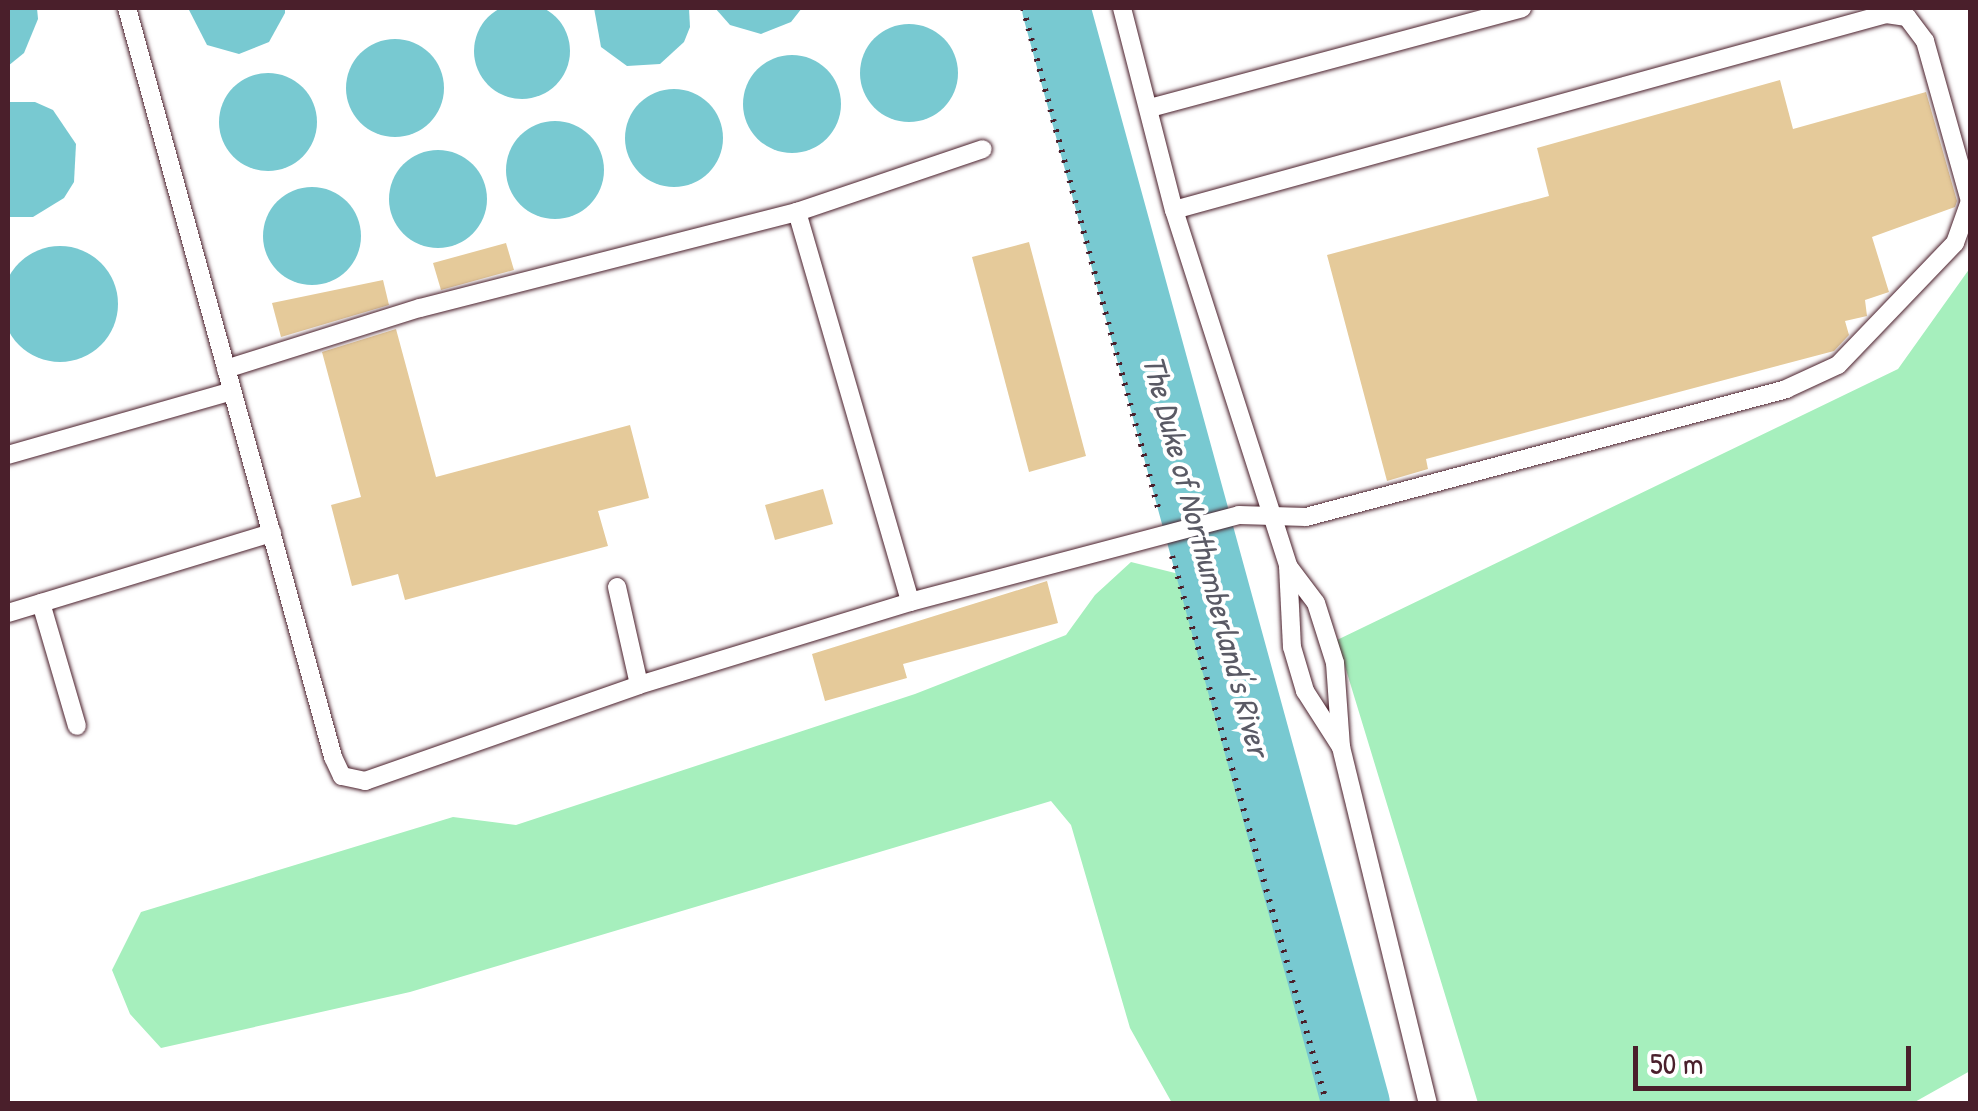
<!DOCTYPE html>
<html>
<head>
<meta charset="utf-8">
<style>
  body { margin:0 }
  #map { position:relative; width:1978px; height:1111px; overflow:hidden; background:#fff; font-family:"Patrick Hand",sans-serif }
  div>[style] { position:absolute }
  .green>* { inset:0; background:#a6efbd }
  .water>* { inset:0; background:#78c9d1 }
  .round { border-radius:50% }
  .river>* { height:68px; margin:-34px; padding:0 34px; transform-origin:34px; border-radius:34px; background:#78c9d1 }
  .building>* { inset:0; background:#e5ca9a }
  .path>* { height:6px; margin-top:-3px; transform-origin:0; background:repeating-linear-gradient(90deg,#4a1f2b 0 2.5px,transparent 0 10.5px) }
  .roads { filter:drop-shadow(0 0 2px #4a1f2b) drop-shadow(0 0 2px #4a1f2b) }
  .lane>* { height:18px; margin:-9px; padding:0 9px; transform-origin:9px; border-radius:9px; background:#fff }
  span { translate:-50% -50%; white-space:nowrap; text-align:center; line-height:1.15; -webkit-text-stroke:8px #fff; paint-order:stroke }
  .water-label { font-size:32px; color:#5a5a65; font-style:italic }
  .frame { position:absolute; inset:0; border:10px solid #4a1f2b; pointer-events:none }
  .scale { position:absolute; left:1633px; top:1046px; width:278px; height:45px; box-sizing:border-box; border:5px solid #4a1f2b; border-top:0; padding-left:12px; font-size:30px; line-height:35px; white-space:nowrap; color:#4a1f2b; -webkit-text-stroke:8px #fff; paint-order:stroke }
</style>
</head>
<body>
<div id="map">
  <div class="green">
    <i style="clip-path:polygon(1970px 268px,1970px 1071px,1913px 1103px,1478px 1103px,1337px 640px,1898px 369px)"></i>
    <i style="clip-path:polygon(1131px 562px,1195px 578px,1339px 1103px,1172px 1103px,1130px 1028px,1071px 825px,1051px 801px,410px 992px,161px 1048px,130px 1014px,112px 970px,141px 912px,453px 817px,516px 825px,915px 694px,1066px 635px,1095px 595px)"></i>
  </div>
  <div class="water">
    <i class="round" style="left:474px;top:3px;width:96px;height:96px"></i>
    <i style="clip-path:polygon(8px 8px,37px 8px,38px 19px,24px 53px,8px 66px)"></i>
    <i style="clip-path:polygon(188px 8px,285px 8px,285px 13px,269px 42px,239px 54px,207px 45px)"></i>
    <i style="clip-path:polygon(594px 8px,689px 8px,690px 27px,684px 42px,660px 64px,627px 66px,601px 47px)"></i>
    <i style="clip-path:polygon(715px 8px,802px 8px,791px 22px,761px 34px,730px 25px)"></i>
    <i class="round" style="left:860px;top:24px;width:98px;height:98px"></i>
    <i class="round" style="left:346px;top:39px;width:98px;height:98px"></i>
    <i class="round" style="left:743px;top:55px;width:98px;height:98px"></i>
    <i class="round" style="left:219px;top:73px;width:98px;height:98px"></i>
    <i class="round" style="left:625px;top:89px;width:98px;height:98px"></i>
    <i style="clip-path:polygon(8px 102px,35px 102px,53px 110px,76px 144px,74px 182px,64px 198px,33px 217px,8px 217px)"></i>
    <i class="round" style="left:506px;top:121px;width:98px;height:98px"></i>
    <i class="round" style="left:389px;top:150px;width:98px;height:98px"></i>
    <i class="round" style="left:263px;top:187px;width:98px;height:98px"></i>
    <i class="round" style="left:2px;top:246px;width:116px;height:116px"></i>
  </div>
  <div class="river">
    <i style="left:1056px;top:8px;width:1136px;rotate:74.69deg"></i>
  </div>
  <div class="building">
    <i style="clip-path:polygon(1780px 80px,1793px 129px,1926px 92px,1957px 201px,1955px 207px,1872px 237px,1889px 292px,1865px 300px,1867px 316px,1845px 321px,1849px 335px,1834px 351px,1426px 459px,1428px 469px,1387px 481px,1327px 255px,1549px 196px,1537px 148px)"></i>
    <i style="clip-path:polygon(1029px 242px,1086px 456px,1029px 472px,972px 257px)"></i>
    <i style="clip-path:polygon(506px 243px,514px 270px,441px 290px,433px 263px)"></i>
    <i style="clip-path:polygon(383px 280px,389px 305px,281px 337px,272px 303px)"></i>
    <i style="clip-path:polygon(396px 329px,436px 477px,630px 425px,649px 498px,598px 511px,608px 546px,405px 600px,398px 574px,352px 586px,331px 505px,361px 497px,322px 352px)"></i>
    <i style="clip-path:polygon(823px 489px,833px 524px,775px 540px,765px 505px)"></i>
    <i style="clip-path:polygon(1047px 581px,1058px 623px,903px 664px,907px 678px,825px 701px,812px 654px)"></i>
  </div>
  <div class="path">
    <i style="left:1023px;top:8px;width:521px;rotate:74.87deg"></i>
    <i style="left:1172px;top:556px;width:569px;rotate:74.21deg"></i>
  </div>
  <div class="roads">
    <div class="lane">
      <i style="left:127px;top:8px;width:777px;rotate:74.62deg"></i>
      <i style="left:333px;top:757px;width:21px;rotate:65deg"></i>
      <i style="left:342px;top:776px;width:24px;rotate:12deg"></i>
      <i style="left:365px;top:781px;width:290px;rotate:-19.3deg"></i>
      <i style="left:639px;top:685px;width:283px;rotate:-17deg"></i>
      <i style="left:910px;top:602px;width:340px;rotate:-14.8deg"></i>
      <i style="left:1239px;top:515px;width:67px;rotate:1.7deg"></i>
      <i style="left:1306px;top:517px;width:497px;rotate:-14.9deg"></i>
      <i style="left:1786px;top:389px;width:57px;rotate:-24.8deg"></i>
      <i style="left:1838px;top:365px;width:169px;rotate:-46.2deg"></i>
      <i style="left:1955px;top:243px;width:45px;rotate:-70.3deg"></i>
      <i style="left:1970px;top:201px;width:166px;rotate:-105.7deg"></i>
      <i style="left:1925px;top:41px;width:30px;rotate:-127deg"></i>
      <i style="left:1907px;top:17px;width:21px;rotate:-172deg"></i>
      <i style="left:1886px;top:14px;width:738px;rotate:164.61deg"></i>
      <i style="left:1122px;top:8px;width:209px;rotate:75.6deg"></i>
      <i style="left:1174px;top:210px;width:374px;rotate:72.2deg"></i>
      <i style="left:1288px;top:566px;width:81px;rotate:87.2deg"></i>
      <i style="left:1292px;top:647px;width:46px;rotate:73.5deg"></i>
      <i style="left:1305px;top:691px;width:67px;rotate:57.3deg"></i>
      <i style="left:1150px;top:108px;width:385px;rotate:-15deg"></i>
      <i style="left:797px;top:212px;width:406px;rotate:73.8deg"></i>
      <i style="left:226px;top:369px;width:203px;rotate:-17.5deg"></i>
      <i style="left:420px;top:308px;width:389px;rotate:-14.3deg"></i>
      <i style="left:797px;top:212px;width:196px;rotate:-18.7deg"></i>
      <i style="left:8px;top:455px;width:233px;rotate:-15.9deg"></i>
      <i style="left:1288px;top:566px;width:46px;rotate:52.9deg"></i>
      <i style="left:1316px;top:603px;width:63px;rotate:72.4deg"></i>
      <i style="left:1335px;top:663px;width:84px;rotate:85.9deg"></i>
      <i style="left:1341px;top:747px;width:367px;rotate:76.3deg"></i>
      <i style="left:617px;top:587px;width:100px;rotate:77.3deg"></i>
      <i style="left:41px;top:603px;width:128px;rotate:73.7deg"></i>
      <i style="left:8px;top:613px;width:276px;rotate:-16.9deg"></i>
    </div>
  </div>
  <div class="water-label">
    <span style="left:1206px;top:556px;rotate:75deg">The Duke of Northumberland's River</span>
  </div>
  <div class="frame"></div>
  <div class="scale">50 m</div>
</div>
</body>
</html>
